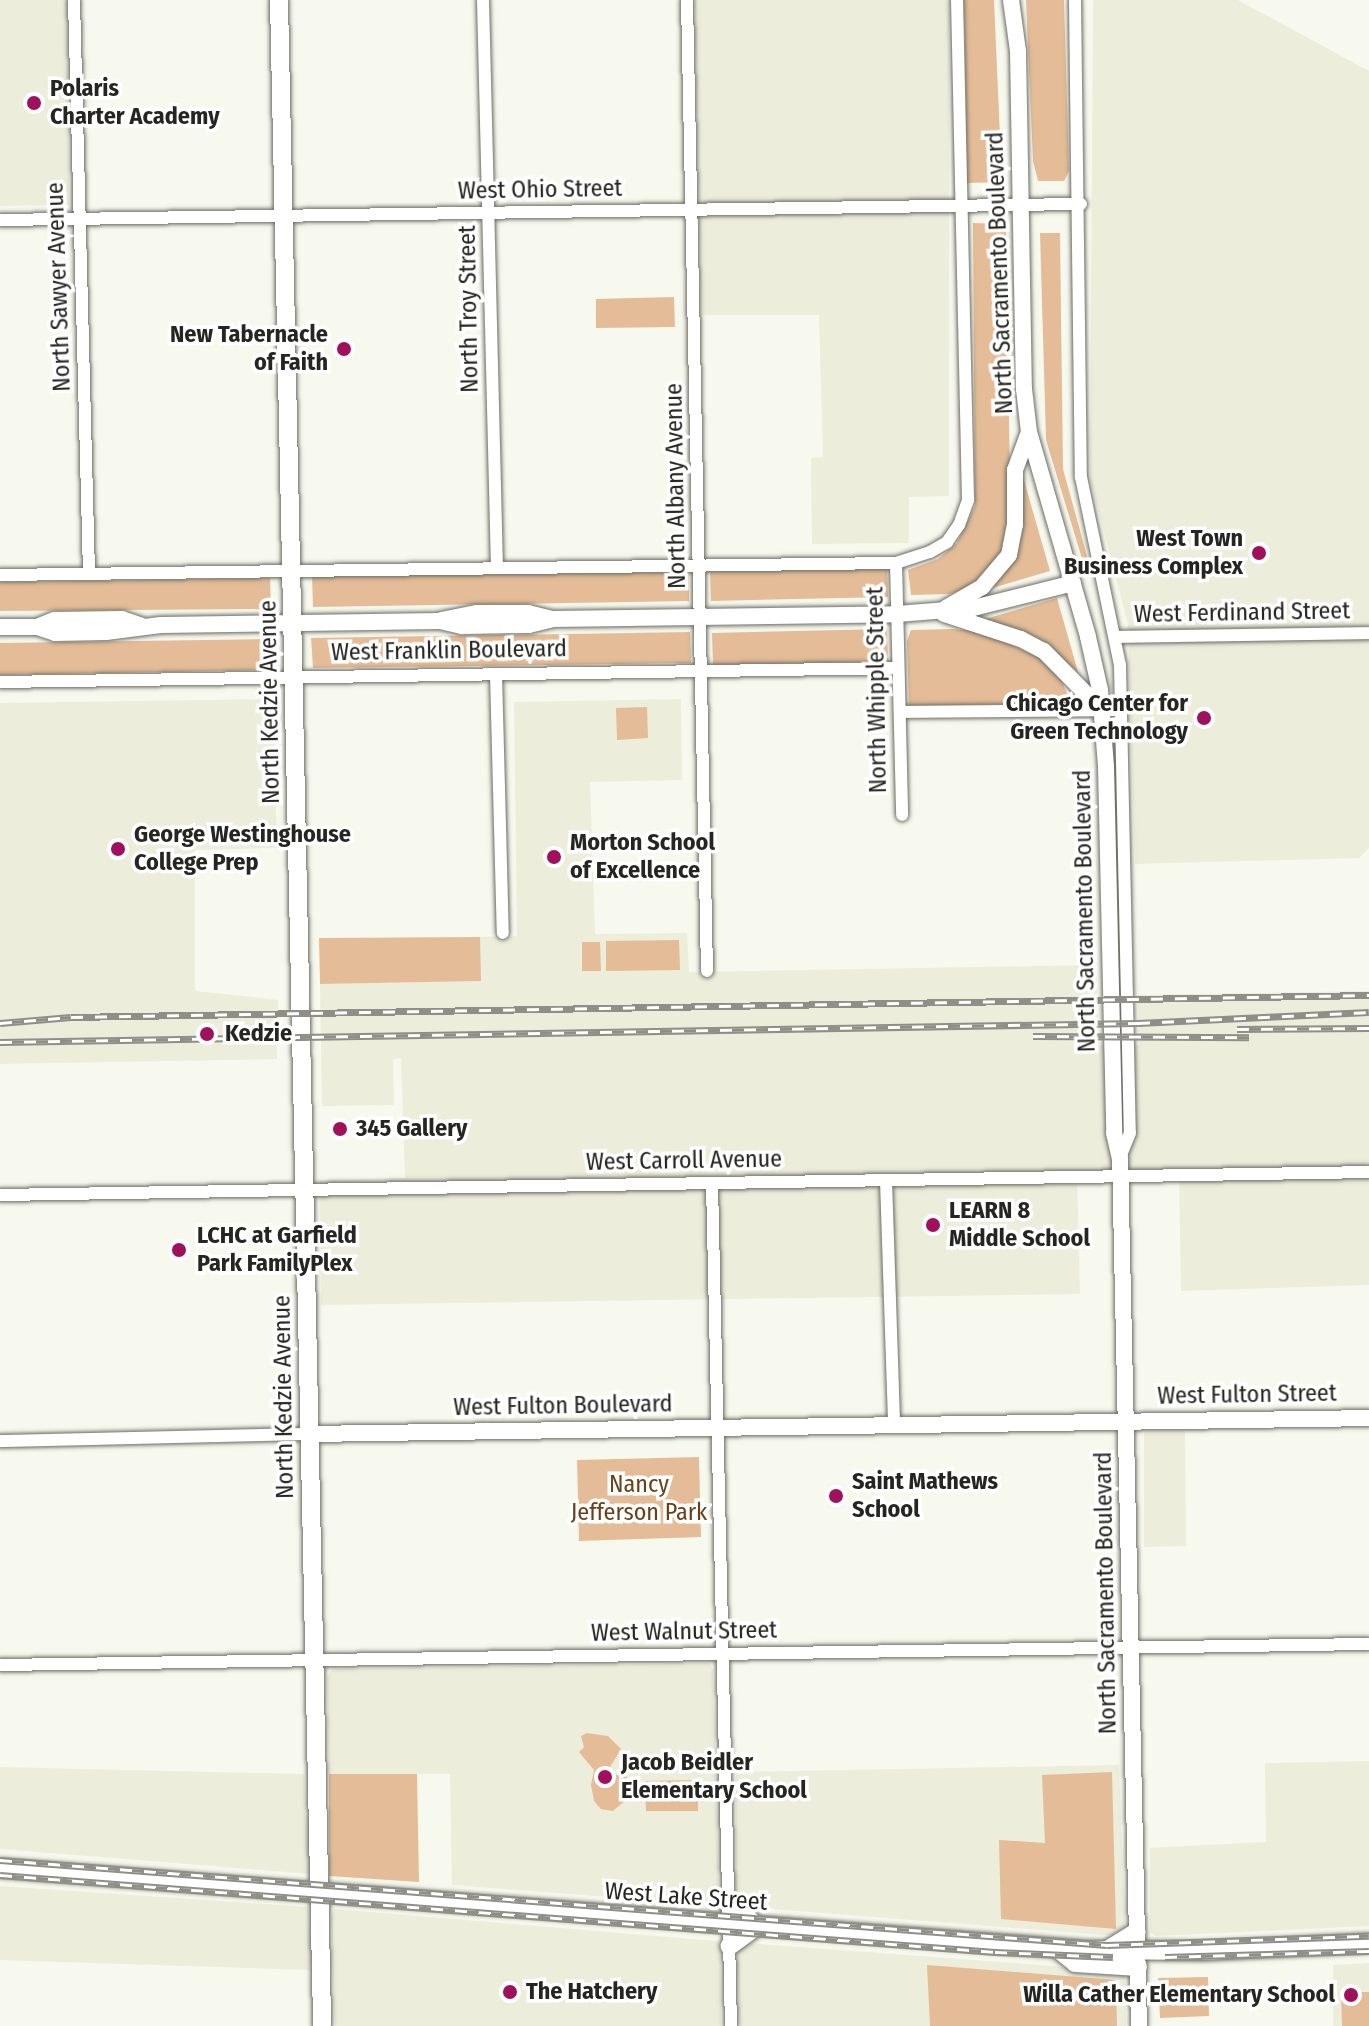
<!DOCTYPE html>
<html>
<head>
<meta charset="utf-8">
<style>
  body { margin:0 }
  #map { position:relative; width:1369px; height:2026px; overflow:hidden; background:#f8f9ee; font-family:"Fira Sans Condensed",sans-serif }
  div>[style] { position:absolute }
  .built>* { inset:0; background:#eceddb }
  .green>* { inset:0; background:#e4bc97 }
  .roads { filter:drop-shadow(0 0 2px #6c6c64) drop-shadow(0 0 2px #6c6c64) }
  .minor>* { height:12px; margin:-6px; padding:0 6px; transform-origin:6px; border-radius:6px; background:#fff }
  .tertiary>* { height:16px; margin:-8px; padding:0 8px; transform-origin:8px; border-radius:8px; background:#fff }
  .secondary>* { height:18px; margin:-9px; padding:0 9px; transform-origin:9px; border-radius:9px; background:#fff }
  .rail>* { height:7px; margin-top:-3.5px; transform-origin:0; background:repeating-linear-gradient(90deg,#fff 0 12px,#8f8f88 0 24px); box-sizing:border-box; border-block:2px solid #8f8f88 }
  .dots>* { width:22px; height:22px; translate:-50% -50%; box-sizing:border-box; border:4px solid #fff; border-radius:50% }
  span { translate:-50% -50%; white-space:nowrap; text-align:center; line-height:1.15; -webkit-text-stroke:7px #fff; paint-order:stroke }
  .poi-label { font-size:24px; color:#252521; font-weight:700 }
  .left { translate:0 -50%; text-align:left }
  .right { translate:-100% -50%; text-align:right }
  .street-label { font-size:24px; color:#252521 }
  .park-label { font-size:24px; color:#684118 }
</style>
</head>
<body>
<div id="map">
  <div class="built">
    <i style="clip-path:polygon(0 0,67px 0,69px 205px,0 206px)"></i>
    <i style="clip-path:polygon(695px 0,949px 0,949px 496px,909px 497px,909px 543px,812px 544px,811px 458px,823px 457px,819px 315px,701px 315px)"></i>
    <i style="clip-path:polygon(1093px 0,1238px 0,1369px 71px,1369px 848px,1359px 858px,1135px 864px,1128px 624px,1090px 478px)"></i>
    <i style="clip-path:polygon(273px 699px,277px 848px,195px 850px,195px 991px,278px 1000px,277px 1059px,0 1064px,0 703px)"></i>
    <i style="clip-path:polygon(681px 699px,682px 780px,590px 782px,595px 934px,687px 933px,689px 972px,1096px 965px,1099px 1045px,1139px 1045px,1138px 995px,1369px 991px,1369px 1285px,1181px 1291px,1179px 1172px,1077px 1173px,1080px 1294px,321px 1305px,320px 1180px,405px 1178px,401px 1058px,393px 1059px,394px 1105px,322px 1106px,320px 984px,480px 981px,480px 937px,517px 936px,514px 702px)"></i>
    <i style="clip-path:polygon(1144px 1431px,1185px 1431px,1186px 1546px,1144px 1547px)"></i>
    <i style="clip-path:polygon(710px 1663px,713px 1671px,719px 1901px,715px 1905px,452px 1885px,450px 1774px,329px 1774px,327px 1678px,332px 1669px)"></i>
    <i style="clip-path:polygon(1369px 1761px,1369px 1926px,1155px 1936px,1150px 1932px,1150px 1848px,1266px 1842px,1265px 1763px)"></i>
    <i style="clip-path:polygon(1119px 1765px,1125px 1928px,1119px 1936px,745px 1907px,736px 1903px,736px 1772px)"></i>
    <i style="clip-path:polygon(0 1767px,304px 1774px,305px 1814px,310px 1822px,311px 1874px,0 1849px)"></i>
    <i style="clip-path:polygon(0 1886px,308px 1907px,312px 1958px,309px 1970px,0 1960px)"></i>
    <i style="clip-path:polygon(334px 1909px,716px 1941px,720px 1945px,721px 2026px,335px 2026px,331px 1917px)"></i>
    <i style="clip-path:polygon(746px 1943px,1120px 1971px,1125px 1976px,1126px 2026px,740px 2026px,737px 1947px)"></i>
    <i style="clip-path:polygon(1369px 1963px,1369px 2026px,1333px 2026px,1333px 1965px)"></i>
  </div>
  <div class="green">
    <i style="clip-path:polygon(964px 0,994px 0,1002px 182px,967px 183px)"></i>
    <i style="clip-path:polygon(1026px 0,1064px 0,1069px 171px,1064px 181px,1038px 181px,1033px 161px)"></i>
    <i style="clip-path:polygon(973px 223px,1006px 224px,1010px 481px,1007px 536px,998px 562px,972px 586px,950px 594px,911px 595px,908px 570px,938px 559px,957px 543px,975px 506px)"></i>
    <i style="clip-path:polygon(1040px 233px,1060px 233px,1063px 469px,1089px 563px,1084px 565px,1046px 440px)"></i>
    <i style="clip-path:polygon(674px 297px,675px 327px,596px 328px,596px 299px)"></i>
    <i style="clip-path:polygon(1021px 470px,1050px 571px,989px 589px,1014px 557px)"></i>
    <i style="clip-path:polygon(887px 568px,888px 597px,711px 601px,710px 571px)"></i>
    <i style="clip-path:polygon(689px 572px,689px 601px,313px 607px,312px 576px)"></i>
    <i style="clip-path:polygon(270px 578px,271px 609px,0 611px,0 582px)"></i>
    <i style="clip-path:polygon(1057px 598px,1078px 672px,1059px 656px,982px 620px)"></i>
    <i style="clip-path:polygon(887px 629px,888px 661px,713px 665px,712px 633px)"></i>
    <i style="clip-path:polygon(953px 629px,984px 632px,1042px 659px,1059px 675px,1071px 703px,909px 706px,907px 641px,911px 630px)"></i>
    <i style="clip-path:polygon(690px 632px,691px 663px,313px 668px,311px 638px)"></i>
    <i style="clip-path:polygon(273px 639px,274px 670px,0 675px,0 643px)"></i>
    <i style="clip-path:polygon(647px 707px,648px 738px,617px 740px,616px 708px)"></i>
    <i style="clip-path:polygon(480px 937px,481px 981px,320px 984px,319px 938px)"></i>
    <i style="clip-path:polygon(679px 940px,680px 970px,606px 971px,606px 941px)"></i>
    <i style="clip-path:polygon(582px 942px,600px 942px,601px 971px,582px 971px)"></i>
    <i style="clip-path:polygon(699px 1457px,701px 1537px,579px 1541px,577px 1460px)"></i>
    <i style="clip-path:polygon(587px 1733px,608px 1736px,621px 1749px,610px 1767px,613px 1775px,626px 1775px,629px 1787px,627px 1799px,613px 1811px,601px 1809px,594px 1801px,591px 1785px,594px 1770px,579px 1752px,584px 1747px,581px 1736px)"></i>
    <i style="clip-path:polygon(1112px 1772px,1116px 1929px,1001px 1919px,999px 1840px,1045px 1843px,1042px 1775px)"></i>
    <i style="clip-path:polygon(329px 1774px,417px 1774px,419px 1882px,329px 1876px)"></i>
    <i style="clip-path:polygon(698px 1780px,698px 1811px,646px 1811px,645px 1781px)"></i>
    <i style="clip-path:polygon(927px 1965px,1116px 1980px,1117px 2026px,930px 2026px)"></i>
    <i style="clip-path:polygon(1208px 1977px,1209px 2016px,1160px 2018px,1158px 1978px)"></i>
    <i style="clip-path:polygon(1341px 1992px,1369px 1992px,1369px 2026px,1342px 2026px)"></i>
  </div>
  <div class="roads">
    <div class="minor">
      <i style="left:74px;top:0;width:574px;rotate:88.5deg"></i>
      <i style="left:483px;top:0;width:568px;rotate:88.59deg"></i>
      <i style="left:687px;top:0;width:971px;rotate:88.82deg"></i>
      <i style="left:1075px;top:0;width:477px;rotate:89.3deg"></i>
      <i style="left:1081px;top:477px;width:192px;rotate:78.3deg"></i>
      <i style="left:1120px;top:665px;width:468px;rotate:88.8deg"></i>
      <i style="left:1130px;top:1133px;width:27px;rotate:112deg"></i>
      <i style="left:0;top:220px;width:1081px;rotate:-0.85deg"></i>
      <i style="left:896px;top:563px;width:252px;rotate:88.6deg"></i>
      <i style="left:0;top:575px;width:896px;rotate:-0.77deg"></i>
      <i style="left:896px;top:563px;width:36px;rotate:-18deg"></i>
      <i style="left:930px;top:552px;width:20px;rotate:-30deg"></i>
      <i style="left:947px;top:542px;width:21px;rotate:-55deg"></i>
      <i style="left:959px;top:525px;width:27px;rotate:-70deg"></i>
      <i style="left:968px;top:500px;width:500px;rotate:-91.26deg"></i>
      <i style="left:1117px;top:637px;width:252px;rotate:-0.9deg"></i>
      <i style="left:496px;top:674px;width:259px;rotate:88.5deg"></i>
      <i style="left:0;top:682px;width:898px;rotate:-0.89deg"></i>
      <i style="left:900px;top:712px;width:221px;rotate:-0.5deg"></i>
      <i style="left:886px;top:1180px;width:245px;rotate:88.1deg"></i>
      <i style="left:712px;top:1183px;width:843px;rotate:88.71deg"></i>
      <i style="left:0;top:1195px;width:1369px;rotate:-0.96deg"></i>
      <i style="left:0;top:1441px;width:309px;rotate:-1.3deg"></i>
      <i style="left:0;top:1665px;width:1369px;rotate:-0.88deg"></i>
    </div>
    <div class="tertiary">
      <i style="left:1011px;top:0;width:51px;rotate:82.2deg"></i>
      <i style="left:1018px;top:51px;width:338px;rotate:89deg"></i>
      <i style="left:1024px;top:389px;width:43px;rotate:83.4deg"></i>
      <i style="left:1029px;top:432px;width:213px;rotate:73.9deg"></i>
      <i style="left:1088px;top:637px;width:54px;rotate:77.2deg"></i>
      <i style="left:1100px;top:690px;width:77px;rotate:85.5deg"></i>
      <i style="left:1106px;top:767px;width:366px;rotate:88.7deg"></i>
      <i style="left:1114px;top:1133px;width:26px;rotate:77deg"></i>
      <i style="left:1120px;top:1158px;width:868px;rotate:88.75deg"></i>
      <i style="left:946px;top:608px;width:42px;rotate:-30.3deg"></i>
      <i style="left:982px;top:587px;width:42px;rotate:-49.8deg"></i>
      <i style="left:1009px;top:555px;width:31px;rotate:-79deg"></i>
      <i style="left:1015px;top:525px;width:55px;rotate:-90deg"></i>
      <i style="left:1015px;top:470px;width:40px;rotate:-69.8deg"></i>
      <i style="left:944px;top:614px;width:81px;rotate:18deg"></i>
      <i style="left:1021px;top:639px;width:26px;rotate:28deg"></i>
      <i style="left:1044px;top:651px;width:83px;rotate:45.5deg"></i>
      <i style="left:441px;top:620px;width:37px;rotate:-11deg"></i>
      <i style="left:477px;top:613px;width:51px"></i>
      <i style="left:528px;top:613px;width:25px;rotate:14deg"></i>
      <i style="left:0;top:627px;width:37px"></i>
      <i style="left:37px;top:627px;width:18px;rotate:-22deg"></i>
      <i style="left:54px;top:620px;width:68px;rotate:-0.8deg"></i>
      <i style="left:122px;top:619px;width:21px;rotate:19deg"></i>
      <i style="left:37px;top:627px;width:19px;rotate:18deg"></i>
      <i style="left:55px;top:633px;width:51px;rotate:-1.1deg"></i>
      <i style="left:106px;top:632px;width:55px;rotate:-7.3deg"></i>
      <i style="left:161px;top:625px;width:279px;rotate:-0.8deg"></i>
      <i style="left:440px;top:621px;width:23px;rotate:13deg"></i>
      <i style="left:462px;top:626px;width:67px;rotate:-0.9deg"></i>
      <i style="left:529px;top:625px;width:25px;rotate:-14deg"></i>
      <i style="left:553px;top:619px;width:344px;rotate:-0.8deg"></i>
      <i style="left:897px;top:614px;width:76px;rotate:-4.5deg"></i>
      <i style="left:973px;top:608px;width:103px;rotate:-14deg"></i>
      <i style="left:309px;top:1434px;width:1060px;rotate:-0.86deg"></i>
    </div>
    <div class="secondary">
      <i style="left:279px;top:0;width:2026px;rotate:88.78deg"></i>
      <i style="left:0;top:1868px;width:1088px;rotate:4.32deg"></i>
      <i style="left:1085px;top:1950px;width:118px;rotate:0.5deg"></i>
      <i style="left:1203px;top:1951px;width:166px;rotate:-2.8deg"></i>
      <i style="left:728px;top:1902px;width:38px;rotate:40deg"></i>
      <i style="left:757px;top:1926px;width:34px;rotate:144deg"></i>
      <i style="left:1058px;top:1949px;width:22px;rotate:39deg"></i>
      <i style="left:1075px;top:1963px;width:63px;rotate:3.6deg"></i>
      <i style="left:1106px;top:1951px;width:36px;rotate:-32deg"></i>
    </div>
  </div>
  <div class="rail">
    <i style="left:0;top:1023px;width:71px;rotate:-4.8deg"></i>
    <i style="left:71px;top:1017px;width:1298px;rotate:-0.97deg"></i>
    <i style="left:1237px;top:1029px;width:132px;rotate:-0.4deg"></i>
    <i style="left:1033px;top:1036px;width:216px;rotate:0.3deg"></i>
    <i style="left:0;top:1042px;width:1138px;rotate:-0.96deg"></i>
    <i style="left:1138px;top:1023px;width:231px;rotate:-2.7deg"></i>
    <i style="left:0;top:1860px;width:1110px;rotate:4.39deg"></i>
    <i style="left:1107px;top:1945px;width:262px;rotate:-2deg"></i>
    <i style="left:0;top:1875px;width:998px;rotate:4.43deg"></i>
    <i style="left:995px;top:1952px;width:118px;rotate:2.4deg"></i>
    <i style="left:1165px;top:1957px;width:204px;rotate:-1.7deg"></i>
  </div>
  <div class="dots">
    <i style="left:34px;top:103px;background:#9f115b"></i>
    <i style="left:344px;top:349px;background:#9f115b"></i>
    <i style="left:1259px;top:553px;background:#9f115b"></i>
    <i style="left:1204px;top:718px;background:#9f115b"></i>
    <i style="left:118px;top:849px;background:#9f115b"></i>
    <i style="left:554px;top:857px;background:#9f115b"></i>
    <i style="left:207px;top:1034px;background:#9f115b"></i>
    <i style="left:340px;top:1129px;background:#9f115b"></i>
    <i style="left:933px;top:1225px;background:#9f115b"></i>
    <i style="left:179px;top:1250px;background:#9f115b"></i>
    <i style="left:836px;top:1496px;background:#9f115b"></i>
    <i style="left:605px;top:1777px;background:#9f115b"></i>
    <i style="left:510px;top:1992px;background:#9f115b"></i>
    <i style="left:1351px;top:1995px;background:#9f115b"></i>
  </div>
  <div class="poi-label">
    <span class="left" style="left:50px;top:103px">Polaris<br>Charter Academy</span>
    <span class="right" style="left:328px;top:349px">New Tabernacle<br>of Faith</span>
    <span class="right" style="left:1243px;top:553px">West Town<br>Business Complex</span>
    <span class="right" style="left:1188px;top:718px">Chicago Center for<br>Green Technology</span>
    <span class="left" style="left:134px;top:849px">George Westinghouse<br>College Prep</span>
    <span class="left" style="left:570px;top:857px">Morton School<br>of Excellence</span>
    <span class="left" style="left:225px;top:1034px">Kedzie</span>
    <span class="left" style="left:356px;top:1129px">345 Gallery</span>
    <span class="left" style="left:949px;top:1225px">LEARN 8<br>Middle School</span>
    <span class="left" style="left:197px;top:1250px">LCHC at Garfield<br>Park FamilyPlex</span>
    <span class="left" style="left:852px;top:1496px">Saint Mathews<br>School</span>
    <span class="left" style="left:621px;top:1777px">Jacob Beidler<br>Elementary School</span>
    <span class="left" style="left:526px;top:1992px">The Hatchery</span>
    <span class="right" style="left:1335px;top:1995px">Willa Cather Elementary School</span>
  </div>
  <div class="street-label">
    <span style="left:540px;top:190px;rotate:-1deg">West Ohio Street</span>
    <span style="left:1000px;top:273px;rotate:-92deg">North Sacramento Boulevard</span>
    <span style="left:59px;top:287px;rotate:-92deg">North Sawyer Avenue</span>
    <span style="left:469px;top:309px;rotate:-91deg">North Troy Street</span>
    <span style="left:676px;top:486px;rotate:-91deg">North Albany Avenue</span>
    <span style="left:1242px;top:613px;rotate:-1deg">West Ferdinand Street</span>
    <span style="left:449px;top:651px;rotate:-1deg">West Franklin Boulevard</span>
    <span style="left:877px;top:690px;rotate:-91deg">North Whipple Street</span>
    <span style="left:270px;top:702px;rotate:-91deg">North Kedzie Avenue</span>
    <span style="left:1085px;top:911px;rotate:-91deg">North Sacramento Boulevard</span>
    <span style="left:684px;top:1161px;rotate:-1deg">West Carroll Avenue</span>
    <span style="left:1247px;top:1395px;rotate:-1deg">West Fulton Street</span>
    <span style="left:284px;top:1397px;rotate:-91deg">North Kedzie Avenue</span>
    <span style="left:563px;top:1406px;rotate:-1deg">West Fulton Boulevard</span>
    <span style="left:1106px;top:1593px;rotate:-91deg">North Sacramento Boulevard</span>
    <span style="left:684px;top:1632px;rotate:-1deg">West Walnut Street</span>
    <span style="left:686px;top:1897px;rotate:4deg">West Lake Street</span>
  </div>
  <div class="park-label">
    <span style="left:639px;top:1499px">Nancy<br>Jefferson Park</span>
  </div>
</div>
</body>
</html>
